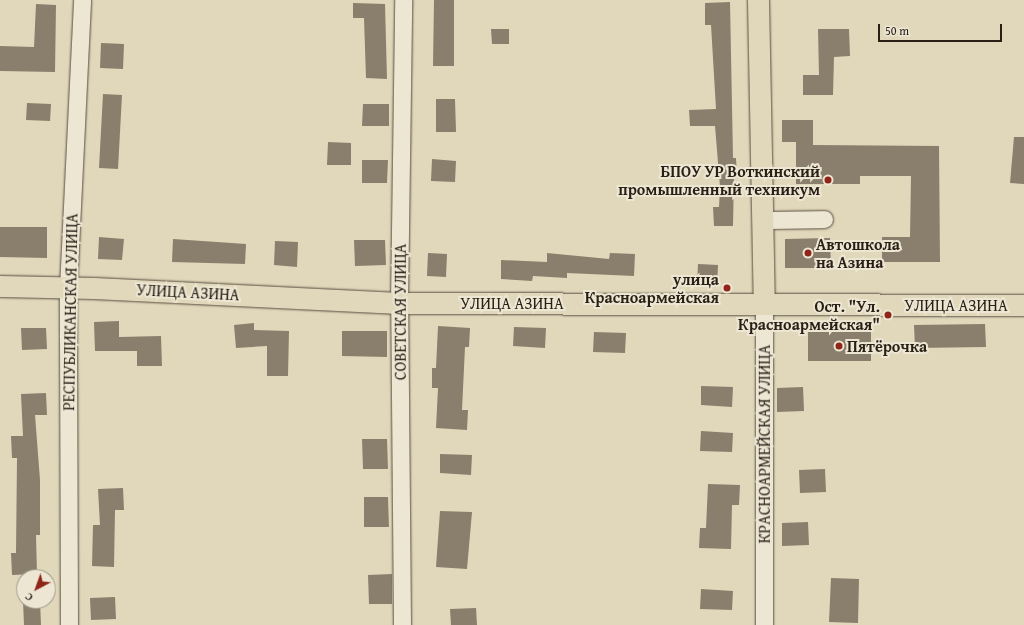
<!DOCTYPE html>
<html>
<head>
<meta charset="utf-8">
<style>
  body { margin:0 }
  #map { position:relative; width:1024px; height:625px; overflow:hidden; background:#e1d8bb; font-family:"Gentium Book Plus",serif }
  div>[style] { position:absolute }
  .building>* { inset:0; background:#897f6c }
  .roads { filter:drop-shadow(0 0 1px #584d40) drop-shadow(0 0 1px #584d40) }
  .minor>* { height:17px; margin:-8.5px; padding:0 8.5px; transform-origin:8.5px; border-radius:8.5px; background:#ece6d3 }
  .major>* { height:21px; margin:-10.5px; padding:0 10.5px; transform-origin:10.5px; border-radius:10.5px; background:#e1d8bb }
  .dots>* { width:11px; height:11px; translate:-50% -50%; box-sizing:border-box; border:2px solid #ece6d3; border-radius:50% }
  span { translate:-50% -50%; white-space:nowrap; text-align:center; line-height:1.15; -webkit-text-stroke:4px #ece6d3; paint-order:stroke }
  .poi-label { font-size:16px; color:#2a1f17; font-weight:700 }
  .right { translate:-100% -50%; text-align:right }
  .left { translate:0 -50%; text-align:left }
  .street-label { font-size:16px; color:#2a1f17 }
  .north { position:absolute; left:16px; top:569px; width:40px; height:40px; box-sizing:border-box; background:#ece6d3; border:1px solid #9e9688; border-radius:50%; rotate:221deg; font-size:11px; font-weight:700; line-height:16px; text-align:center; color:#2a1f17 }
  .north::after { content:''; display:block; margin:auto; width:14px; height:18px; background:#8f2418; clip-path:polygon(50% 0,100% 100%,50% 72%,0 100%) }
  .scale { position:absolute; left:878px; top:24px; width:124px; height:18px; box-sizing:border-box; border:2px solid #2a1f17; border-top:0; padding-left:5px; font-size:12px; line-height:14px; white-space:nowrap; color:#2a1f17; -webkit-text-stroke:3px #ece6d3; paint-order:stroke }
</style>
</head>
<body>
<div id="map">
  <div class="building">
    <i style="clip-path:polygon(434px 0,454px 0,454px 66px,433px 66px)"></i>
    <i style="clip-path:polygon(730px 2px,733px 158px,736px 158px,737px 175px,734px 175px,733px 226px,714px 226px,713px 207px,719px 207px,720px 187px,715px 126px,690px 126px,689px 110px,716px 109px,711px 25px,705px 25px,705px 3px)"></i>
    <i style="clip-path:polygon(353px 3px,385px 4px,387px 79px,366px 78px,364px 18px,353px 18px)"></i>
    <i style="clip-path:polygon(36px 4px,56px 5px,55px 72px,0 71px,0 46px,34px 47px)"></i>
    <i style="clip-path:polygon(491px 29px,509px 29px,509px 44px,492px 44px)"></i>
    <i style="clip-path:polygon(818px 29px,849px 29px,850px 56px,834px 57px,833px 95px,803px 95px,803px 75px,819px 75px)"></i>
    <i style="clip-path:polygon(101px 43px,124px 44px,123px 69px,100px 68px)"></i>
    <i style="clip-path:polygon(103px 94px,122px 95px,118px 169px,99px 168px)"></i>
    <i style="clip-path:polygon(436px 99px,455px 99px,456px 132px,436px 132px)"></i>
    <i style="clip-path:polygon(27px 103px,51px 104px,50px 121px,26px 120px)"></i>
    <i style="clip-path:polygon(363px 104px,389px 104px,389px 126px,362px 126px)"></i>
    <i style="clip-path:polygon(782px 120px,813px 120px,813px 145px,939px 146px,940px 262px,882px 262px,882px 237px,910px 237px,911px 176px,860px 176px,860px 184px,796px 184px,796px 142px,782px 142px)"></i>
    <i style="clip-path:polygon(1014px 137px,1024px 137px,1024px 184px,1010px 183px)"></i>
    <i style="clip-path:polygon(328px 142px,351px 143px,351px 165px,327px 165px)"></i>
    <i style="clip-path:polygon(432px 159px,456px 161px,455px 182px,431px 181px)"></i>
    <i style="clip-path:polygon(362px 160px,388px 160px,387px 183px,362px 183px)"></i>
    <i style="clip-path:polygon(0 227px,47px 227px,47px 258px,0 257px)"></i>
    <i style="clip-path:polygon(99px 237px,124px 239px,122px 260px,98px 259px)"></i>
    <i style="clip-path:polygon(830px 238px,831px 268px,785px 268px,785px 239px)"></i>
    <i style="clip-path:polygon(173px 239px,246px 244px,245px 264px,172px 262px)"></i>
    <i style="clip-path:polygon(354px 240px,385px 240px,386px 265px,355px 266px)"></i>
    <i style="clip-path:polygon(275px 241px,298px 242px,297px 267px,274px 265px)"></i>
    <i style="clip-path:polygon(428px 253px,447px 254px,446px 277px,427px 276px)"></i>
    <i style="clip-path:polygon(547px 253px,609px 259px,610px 253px,635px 254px,634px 276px,567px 273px,567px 278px,533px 276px,532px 281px,501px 279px,501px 260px,547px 262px)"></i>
    <i style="clip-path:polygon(698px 264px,718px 265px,717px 287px,697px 286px)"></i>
    <i style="clip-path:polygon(119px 321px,119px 337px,161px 336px,162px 366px,137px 366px,137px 351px,95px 351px,94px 322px)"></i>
    <i style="clip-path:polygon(254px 323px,254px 330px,289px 331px,288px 376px,267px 376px,267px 346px,236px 348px,234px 325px)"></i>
    <i style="clip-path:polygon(985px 324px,986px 347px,915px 348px,914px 325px)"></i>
    <i style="clip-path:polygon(438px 326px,470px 328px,469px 347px,465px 347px,462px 410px,468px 410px,467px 430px,436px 428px,438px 388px,432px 388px,432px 368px,436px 368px)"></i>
    <i style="clip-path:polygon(514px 327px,546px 328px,545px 348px,513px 346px)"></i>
    <i style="clip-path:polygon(21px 328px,46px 328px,47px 349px,22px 350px)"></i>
    <i style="clip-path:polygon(342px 331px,387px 331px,387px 357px,342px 356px)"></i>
    <i style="clip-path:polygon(594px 332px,626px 333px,625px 353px,593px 352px)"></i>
    <i style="clip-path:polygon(808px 332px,871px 332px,871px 361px,808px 361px)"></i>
    <i style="clip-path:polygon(701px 386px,733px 387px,732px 407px,701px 405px)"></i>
    <i style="clip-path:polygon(803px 387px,804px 411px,777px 412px,777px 388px)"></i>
    <i style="clip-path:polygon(46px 393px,47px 415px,35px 415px,40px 480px,40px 535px,36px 535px,37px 574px,12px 575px,11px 553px,16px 553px,17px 458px,12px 458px,11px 436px,23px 436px,21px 394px)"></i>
    <i style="clip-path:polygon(701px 431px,733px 433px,732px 452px,700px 451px)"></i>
    <i style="clip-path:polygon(362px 439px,387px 439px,388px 469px,363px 469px)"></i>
    <i style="clip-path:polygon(440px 454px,472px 455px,471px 475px,440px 473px)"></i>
    <i style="clip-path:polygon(825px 469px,826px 492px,800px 493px,799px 470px)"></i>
    <i style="clip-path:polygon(708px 484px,740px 485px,739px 505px,732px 505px,731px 549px,699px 548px,700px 528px,706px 528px)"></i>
    <i style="clip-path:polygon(123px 488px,124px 510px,115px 510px,114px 567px,92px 566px,93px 525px,100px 525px,98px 489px)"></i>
    <i style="clip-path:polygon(364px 497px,388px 497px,389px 527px,364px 527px)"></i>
    <i style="clip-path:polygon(440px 511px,472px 512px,467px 569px,436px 567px)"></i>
    <i style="clip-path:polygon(808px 522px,809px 545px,782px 546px,782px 523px)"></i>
    <i style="clip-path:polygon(392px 574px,392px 604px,369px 604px,368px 575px)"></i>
    <i style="clip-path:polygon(831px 578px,859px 579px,858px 623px,829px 622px)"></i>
    <i style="clip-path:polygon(701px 589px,733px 591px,732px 610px,700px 609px)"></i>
    <i style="clip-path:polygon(115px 597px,116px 619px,91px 620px,90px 598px)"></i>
    <i style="clip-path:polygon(23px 601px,40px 601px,41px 625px,24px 625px)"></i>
    <i style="clip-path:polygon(476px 608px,477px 625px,451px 625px,450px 609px)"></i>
  </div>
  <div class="roads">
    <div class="minor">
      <i style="left:762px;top:220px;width:62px;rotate:-0.9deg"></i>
      <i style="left:69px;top:625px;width:337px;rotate:-90.2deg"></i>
      <i style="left:68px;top:288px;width:288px;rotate:-87.2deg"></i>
      <i style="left:402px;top:625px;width:322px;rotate:-90.5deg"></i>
      <i style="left:399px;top:303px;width:303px;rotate:-89.2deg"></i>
      <i style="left:764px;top:625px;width:321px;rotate:-90deg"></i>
    </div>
    <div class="major">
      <i style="left:758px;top:0;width:304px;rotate:88.9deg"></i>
      <i style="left:0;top:286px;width:94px;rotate:1.2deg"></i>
      <i style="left:94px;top:288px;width:305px;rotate:2.8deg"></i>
      <i style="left:399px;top:303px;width:625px;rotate:0.18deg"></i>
    </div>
  </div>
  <div class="dots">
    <i style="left:828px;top:180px;background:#8f2418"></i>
    <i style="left:808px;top:253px;background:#8f2418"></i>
    <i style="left:727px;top:288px;background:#8f2418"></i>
    <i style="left:888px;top:315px;background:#8f2418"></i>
    <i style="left:839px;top:346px;background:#8f2418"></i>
  </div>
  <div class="poi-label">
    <span class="right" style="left:820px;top:180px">БПОУ УР Воткинский<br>промышленный техникум</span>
    <span class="left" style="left:816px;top:253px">Автошкола<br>на Азина</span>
    <span class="right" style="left:719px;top:288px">улица<br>Красноармейская</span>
    <span class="right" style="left:880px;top:315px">Ост. "Ул.<br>Красноармейская"</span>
    <span class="left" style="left:847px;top:346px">Пятёрочка</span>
  </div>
  <div class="street-label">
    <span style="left:188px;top:292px;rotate:3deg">УЛИЦА АЗИНА</span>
    <span style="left:512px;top:303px">УЛИЦА АЗИНА</span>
    <span style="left:956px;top:305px">УЛИЦА АЗИНА</span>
    <span style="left:70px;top:312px;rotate:-89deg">РЕСПУБЛИКАНСКАЯ УЛИЦА</span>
    <span style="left:400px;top:312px;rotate:-90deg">СОВЕТСКАЯ УЛИЦА</span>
    <span style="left:764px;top:444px;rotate:-90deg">КРАСНОАРМЕЙСКАЯ УЛИЦА</span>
  </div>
  <div class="north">С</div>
  <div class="scale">50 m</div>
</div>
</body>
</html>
